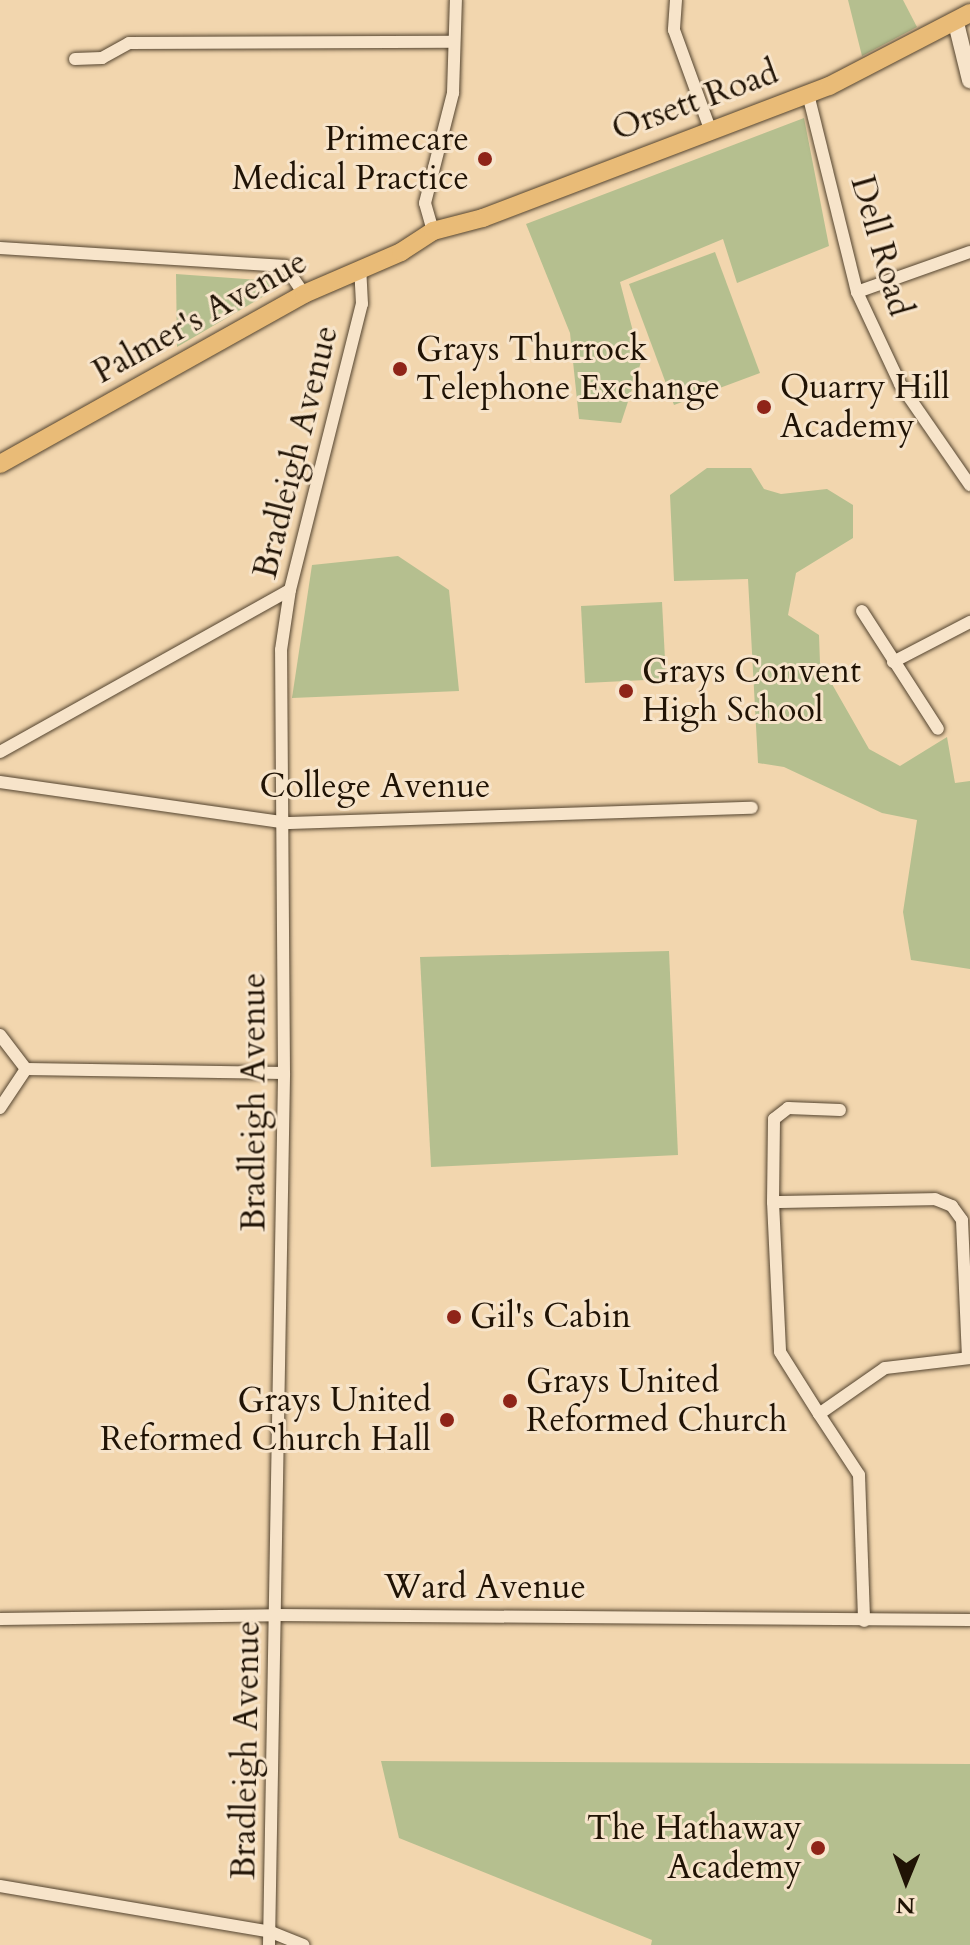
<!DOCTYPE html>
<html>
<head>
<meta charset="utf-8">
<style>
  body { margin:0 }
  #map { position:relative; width:970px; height:1945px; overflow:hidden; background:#f2d6ae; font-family:Cardo,serif }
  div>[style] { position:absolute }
  .green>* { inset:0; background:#b5bf8f }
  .roads { filter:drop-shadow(0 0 2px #54442f) drop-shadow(0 0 2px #54442f) }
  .street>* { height:12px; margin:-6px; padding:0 6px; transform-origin:6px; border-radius:6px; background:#f7e4ca }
  .secondary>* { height:16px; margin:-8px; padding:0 8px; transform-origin:8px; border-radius:8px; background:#f7e4ca }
  .primary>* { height:18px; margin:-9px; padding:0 9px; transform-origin:9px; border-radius:9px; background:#e9bb77 }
  .dots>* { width:22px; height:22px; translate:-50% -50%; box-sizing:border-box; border:4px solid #f7e4ca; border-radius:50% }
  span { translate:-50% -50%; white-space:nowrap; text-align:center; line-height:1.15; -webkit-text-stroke:6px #f7e4ca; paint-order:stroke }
  .street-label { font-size:34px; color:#201305 }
  .poi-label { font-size:34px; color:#201305 }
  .right { translate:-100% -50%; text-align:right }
  .left { translate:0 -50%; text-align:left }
  .north { position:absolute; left:866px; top:1841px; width:80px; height:80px; -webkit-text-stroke:6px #f7e4ca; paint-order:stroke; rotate:181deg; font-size:22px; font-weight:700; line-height:32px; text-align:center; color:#201305 }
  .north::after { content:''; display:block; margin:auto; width:28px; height:36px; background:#201305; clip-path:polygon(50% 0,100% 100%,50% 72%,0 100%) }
</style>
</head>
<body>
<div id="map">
  <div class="green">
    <i style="clip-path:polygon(848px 0,903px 0,917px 27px,862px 56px)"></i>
    <i style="clip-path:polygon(804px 118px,829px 246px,737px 283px,723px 239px,620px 282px,641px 362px,621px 423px,579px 419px,570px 333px,526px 224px)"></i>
    <i style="clip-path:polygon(715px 252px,760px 373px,674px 405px,629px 284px)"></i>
    <i style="clip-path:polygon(176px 274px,274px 281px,276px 289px,177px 347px)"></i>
    <i style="clip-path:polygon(707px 468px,751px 468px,764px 489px,781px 494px,827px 489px,853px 505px,853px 538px,796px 573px,788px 615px,819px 635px,820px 663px,869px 749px,900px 766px,947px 737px,955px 783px,970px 781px,970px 969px,911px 960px,903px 912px,917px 820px,882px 813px,784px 767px,758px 763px,748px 579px,674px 581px,670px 495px)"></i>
    <i style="clip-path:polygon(398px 556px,449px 590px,459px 691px,292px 698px,312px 565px)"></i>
    <i style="clip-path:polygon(662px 602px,666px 679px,585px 683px,581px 606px)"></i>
    <i style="clip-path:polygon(669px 951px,678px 1155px,431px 1167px,420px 957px)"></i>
    <i style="clip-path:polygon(381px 1761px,970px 1764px,970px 1945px,651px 1945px,652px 1940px,399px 1838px)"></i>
  </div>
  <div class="roads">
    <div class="street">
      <i style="left:676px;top:0;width:30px;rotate:94deg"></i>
      <i style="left:674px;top:30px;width:105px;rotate:70deg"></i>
      <i style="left:75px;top:59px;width:27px;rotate:-2deg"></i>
      <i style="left:102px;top:58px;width:31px;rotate:-29deg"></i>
      <i style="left:129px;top:43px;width:325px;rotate:-0.2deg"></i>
      <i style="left:808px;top:94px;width:204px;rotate:76.1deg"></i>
      <i style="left:857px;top:292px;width:102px;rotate:64.9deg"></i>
      <i style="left:900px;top:384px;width:123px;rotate:55.3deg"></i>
      <i style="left:433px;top:231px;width:29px;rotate:-106deg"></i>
      <i style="left:425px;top:203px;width:114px;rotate:-75.7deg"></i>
      <i style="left:453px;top:93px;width:93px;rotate:-88.2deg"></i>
      <i style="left:0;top:248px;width:286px;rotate:3.6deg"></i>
      <i style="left:285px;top:266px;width:34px;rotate:56deg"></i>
      <i style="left:857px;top:292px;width:120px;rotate:-19.5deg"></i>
      <i style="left:862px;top:611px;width:140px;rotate:57.2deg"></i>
      <i style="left:893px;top:662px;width:87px;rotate:-27.5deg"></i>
      <i style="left:0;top:752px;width:332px;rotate:-29.2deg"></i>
      <i style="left:0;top:782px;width:291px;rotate:8.1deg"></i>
      <i style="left:288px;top:823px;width:464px;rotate:-1.9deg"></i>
      <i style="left:0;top:1035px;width:43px;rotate:52.6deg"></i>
      <i style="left:26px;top:1069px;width:258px;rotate:0.9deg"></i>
      <i style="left:0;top:1108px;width:47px;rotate:-56.3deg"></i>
      <i style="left:773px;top:1202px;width:83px;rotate:-89.3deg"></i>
      <i style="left:774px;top:1119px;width:18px;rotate:-38deg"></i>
      <i style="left:788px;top:1108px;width:52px;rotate:2.2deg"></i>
      <i style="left:968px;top:1358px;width:138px;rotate:-92.5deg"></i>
      <i style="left:962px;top:1220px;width:17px;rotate:-126deg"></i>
      <i style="left:952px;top:1206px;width:18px;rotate:-158deg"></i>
      <i style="left:935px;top:1199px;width:162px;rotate:178.9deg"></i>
      <i style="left:773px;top:1202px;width:150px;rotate:87.3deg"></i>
      <i style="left:780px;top:1352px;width:73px;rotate:57.8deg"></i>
      <i style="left:819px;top:1414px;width:80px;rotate:-34.9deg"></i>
      <i style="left:885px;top:1368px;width:86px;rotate:-6.7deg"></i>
      <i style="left:819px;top:1414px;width:73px;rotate:56.7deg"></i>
      <i style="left:859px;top:1475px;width:146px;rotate:88deg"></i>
      <i style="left:0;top:1619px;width:276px;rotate:-0.8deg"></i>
      <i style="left:276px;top:1615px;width:694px;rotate:0.41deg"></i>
      <i style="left:0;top:1886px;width:275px;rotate:9.6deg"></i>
      <i style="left:271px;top:1932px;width:35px;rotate:22deg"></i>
      <i style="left:269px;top:1945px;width:872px;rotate:-89.01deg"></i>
      <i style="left:284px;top:1073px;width:423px;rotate:-90.4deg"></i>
      <i style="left:281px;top:650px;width:61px;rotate:-81.5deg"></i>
      <i style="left:290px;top:590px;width:295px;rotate:-75.9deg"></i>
      <i style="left:362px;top:304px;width:35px;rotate:-93deg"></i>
    </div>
    <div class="secondary">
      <i style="left:956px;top:23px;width:59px;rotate:76.2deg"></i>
    </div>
    <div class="primary">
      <i style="left:0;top:464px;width:348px;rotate:-29.2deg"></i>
      <i style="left:304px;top:294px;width:106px;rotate:-23.4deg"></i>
      <i style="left:401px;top:252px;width:38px;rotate:-33deg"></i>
      <i style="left:433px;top:231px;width:52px;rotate:-14.6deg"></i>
      <i style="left:483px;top:218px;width:370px;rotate:-20.9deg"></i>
      <i style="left:829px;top:86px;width:159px;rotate:-27.4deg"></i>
    </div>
  </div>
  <div class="dots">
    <i style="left:485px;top:159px;background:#8f2418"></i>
    <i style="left:400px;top:369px;background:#8f2418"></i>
    <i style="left:764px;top:407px;background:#8f2418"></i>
    <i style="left:626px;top:691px;background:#8f2418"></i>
    <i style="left:454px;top:1317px;background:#8f2418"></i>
    <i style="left:510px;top:1401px;background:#8f2418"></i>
    <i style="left:447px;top:1420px;background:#8f2418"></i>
    <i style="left:818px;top:1848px;background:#8f2418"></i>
  </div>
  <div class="street-label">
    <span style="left:695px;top:101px;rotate:-20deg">Orsett Road</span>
    <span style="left:881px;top:246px;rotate:74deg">Dell Road</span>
    <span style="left:200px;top:317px;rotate:-29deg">Palmer's Avenue</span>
    <span style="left:296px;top:452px;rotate:-76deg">Bradleigh Avenue</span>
    <span style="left:375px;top:787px">College Avenue</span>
    <span style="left:254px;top:1102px;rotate:-90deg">Bradleigh Avenue</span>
    <span style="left:485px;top:1588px">Ward Avenue</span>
    <span style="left:246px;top:1750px;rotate:-89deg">Bradleigh Avenue</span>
  </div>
  <div class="poi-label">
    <span class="right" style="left:469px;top:159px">Primecare<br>Medical Practice</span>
    <span class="left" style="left:416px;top:369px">Grays Thurrock<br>Telephone Exchange</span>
    <span class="left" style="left:780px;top:407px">Quarry Hill<br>Academy</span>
    <span class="left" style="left:642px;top:691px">Grays Convent<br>High School</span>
    <span class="left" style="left:470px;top:1317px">Gil's Cabin</span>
    <span class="left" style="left:526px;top:1401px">Grays United<br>Reformed Church</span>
    <span class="right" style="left:431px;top:1420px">Grays United<br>Reformed Church Hall</span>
    <span class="right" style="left:802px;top:1848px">The Hathaway<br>Academy</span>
  </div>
  <div class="north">N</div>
</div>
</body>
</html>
